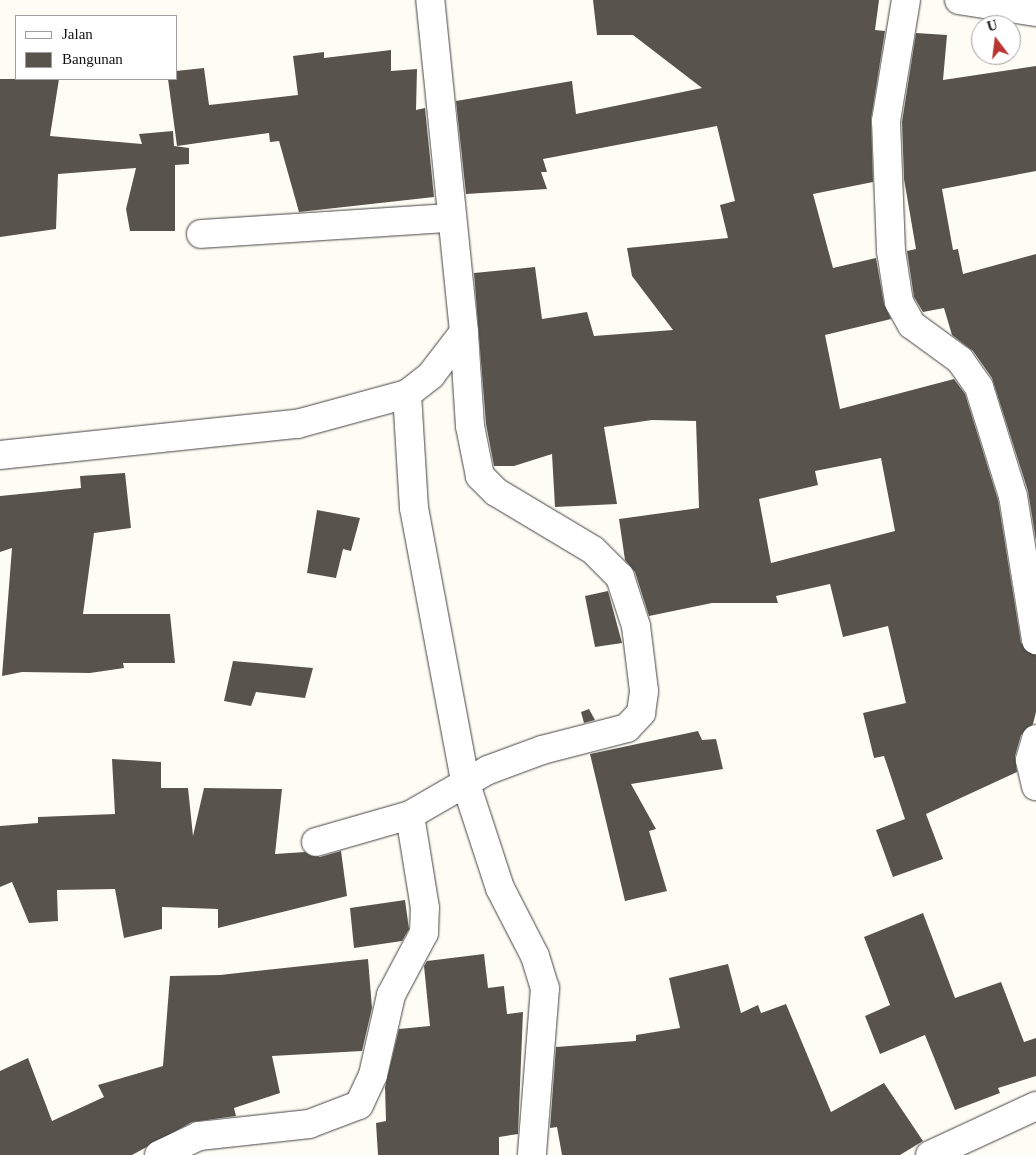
<!DOCTYPE html>
<html>
<head>
<meta charset="utf-8">
<style>
  body { margin:0 }
  #map { position:relative; width:1036px; height:1155px; overflow:hidden; background:#fefdf5; font-family:Georgia,serif }
  div>[style] { position:absolute }
  .building>* { inset:0; background:#59534d }
  .roads { filter:drop-shadow(0 0 1px #434343) drop-shadow(0 0 1px #434343) }
  .minor>* { height:28px; margin:-14px; padding:0 14px; transform-origin:14px; border-radius:14px; background:#fff }
  span { translate:-50% -50%; white-space:nowrap; text-align:center; line-height:1.15; -webkit-text-stroke:5px #fff; paint-order:stroke }
  .legend { position:absolute; left:15px; top:15px; width:162px; height:65px; box-sizing:border-box; background:#fff; border:1px solid #9f9f9f; margin:0; padding:6px 9px; list-style:none; font-size:15px; color:#101010 }
  .legend li { display:flex; align-items:center; gap:10px; height:25px }
  .legend b { width:25px; border:1px solid #9f9f9f }
  .north { position:absolute; left:971px; top:15px; width:50px; height:50px; box-sizing:border-box; background:#fff; border:1px solid #9f9f9f; border-radius:50%; rotate:345deg; font-size:14px; font-weight:700; line-height:20px; text-align:center; color:#101010 }
  .north::after { content:''; display:block; margin:auto; width:18px; height:22px; background:#b83531; clip-path:polygon(50% 0,100% 100%,50% 72%,0 100%) }
</style>
</head>
<body>
<div id="map">
  <div class="building">
    <i style="clip-path:polygon(evenodd,593px 0,879px 0,875px 30px,885px 31px,871px 119px,873px 182px,813px 194px,833px 268px,876px 258px,884px 304px,891px 319px,825px 335px,840px 409px,954px 379px,965px 394px,998px 500px,1021px 643px,1036px 655px,1036px 712px,1033px 724px,1021px 735px,1015px 756px,1017px 772px,926px 814px,943px 859px,893px 877px,876px 830px,905px 819px,884px 756px,874px 758px,863px 713px,906px 703px,888px 626px,843px 637px,830px 584px,776px 596px,778px 603px,712px 603px,649px 616px,635px 572px,625px 560px,619px 519px,699px 508px,696px 421px,652px 420px,604px 427px,617px 504px,555px 507px,552px 454px,514px 466px,494px 466px,486px 424px,474px 273px,535px 267px,542px 319px,587px 312px,594px 336px,673px 330px,632px 276px,627px 248px,728px 238px,720px 205px,735px 201px,717px 126px,543px 159px,547px 172px,541px 172px,547px 189px,466px 194px,456px 101px,572px 81px,576px 114px,702px 88px,633px 35px,597px 35px,593px 0,881px 458px,895px 531px,771px 563px,759px 499px,818px 485px,815px 471px,881px 458px)"></i>
    <i style="clip-path:polygon(916px 33px,947px 35px,943px 80px,1036px 66px,1036px 171px,942px 189px,953px 250px,958px 249px,963px 274px,1036px 254px,1036px 541px,1028px 491px,992px 378px,973px 351px,952px 335px,944px 308px,923px 312px,914px 297px,907px 251px,916px 249px,904px 179px,902px 122px)"></i>
    <i style="clip-path:polygon(391px 50px,391px 71px,417px 69px,416px 110px,425px 108px,434px 197px,299px 212px,279px 141px,270px 142px,269px 133px,177px 146px,168px 79px,176px 79px,176px 71px,204px 68px,209px 105px,298px 95px,293px 56px,324px 52px,324px 58px)"></i>
    <i style="clip-path:polygon(0 79px,59px 79px,50px 136px,142px 144px,139px 134px,173px 131px,174px 146px,189px 148px,189px 164px,175px 165px,175px 231px,130px 231px,126px 209px,136px 168px,58px 174px,56px 229px,0 237px)"></i>
    <i style="clip-path:polygon(125px 473px,131px 528px,94px 533px,83px 614px,170px 614px,175px 663px,123px 663px,124px 668px,90px 673px,22px 672px,2px 676px,12px 548px,0 552px,0 496px,81px 488px,80px 476px)"></i>
    <i style="clip-path:polygon(317px 510px,360px 518px,351px 551px,343px 549px,336px 578px,307px 573px)"></i>
    <i style="clip-path:polygon(608px 591px,622px 643px,595px 647px,585px 596px)"></i>
    <i style="clip-path:polygon(233px 661px,313px 668px,305px 698px,256px 692px,251px 706px,224px 701px)"></i>
    <i style="clip-path:polygon(589px 709px,595px 720px,584px 723px,581px 712px)"></i>
    <i style="clip-path:polygon(698px 731px,702px 740px,716px 739px,723px 769px,631px 784px,656px 829px,649px 831px,667px 891px,625px 901px,590px 754px)"></i>
    <i style="clip-path:polygon(112px 759px,161px 762px,161px 788px,188px 788px,193px 836px,204px 788px,282px 789px,275px 854px,305px 852px,320px 857px,341px 851px,347px 896px,218px 928px,218px 909px,162px 907px,162px 929px,124px 938px,115px 889px,57px 890px,58px 921px,29px 923px,12px 882px,0 887px,0 826px,38px 823px,38px 817px,115px 814px)"></i>
    <i style="clip-path:polygon(405px 900px,409px 929px,402px 941px,354px 948px,350px 908px)"></i>
    <i style="clip-path:polygon(923px 913px,955px 998px,1001px 982px,1024px 1042px,1036px 1038px,1036px 1076px,998px 1088px,1000px 1093px,955px 1110px,925px 1035px,880px 1054px,865px 1016px,890px 1005px,864px 937px)"></i>
    <i style="clip-path:polygon(484px 954px,488px 988px,504px 986px,507px 1014px,523px 1012px,518px 1134px,499px 1137px,499px 1155px,378px 1155px,376px 1123px,386px 1121px,385px 1087px,399px 1029px,430px 1026px,424px 966px,427px 961px)"></i>
    <i style="clip-path:polygon(368px 959px,372px 1008px,362px 1051px,272px 1056px,280px 1093px,234px 1108px,236px 1116px,192px 1122px,132px 1155px,0 1155px,0 1071px,28px 1058px,52px 1121px,104px 1097px,98px 1085px,163px 1066px,170px 976px,220px 975px)"></i>
    <i style="clip-path:polygon(728px 964px,741px 1013px,758px 1005px,761px 1013px,786px 1004px,831px 1112px,884px 1083px,923px 1141px,900px 1155px,562px 1155px,557px 1127px,550px 1128px,556px 1047px,636px 1041px,636px 1035px,680px 1028px,669px 978px)"></i>
  </div>
  <div class="roads">
    <div class="minor">
      <i style="left:906px;top:0;width:123px;rotate:99.4deg"></i>
      <i style="left:886px;top:121px;width:130px;rotate:87.8deg"></i>
      <i style="left:891px;top:251px;width:52px;rotate:81.1deg"></i>
      <i style="left:899px;top:302px;width:26px;rotate:61deg"></i>
      <i style="left:912px;top:325px;width:59px;rotate:36.1deg"></i>
      <i style="left:960px;top:360px;width:33px;rotate:55deg"></i>
      <i style="left:979px;top:387px;width:114px;rotate:72.7deg"></i>
      <i style="left:1013px;top:496px;width:146px;rotate:80.9deg"></i>
      <i style="left:959px;top:0;width:78px;rotate:8.9deg"></i>
      <i style="left:201px;top:234px;width:251px;rotate:-3.7deg"></i>
      <i style="left:407px;top:394px;width:114px;rotate:86.5deg"></i>
      <i style="left:414px;top:508px;width:278px;rotate:79.4deg"></i>
      <i style="left:465px;top:781px;width:113px;rotate:71.9deg"></i>
      <i style="left:500px;top:888px;width:76px;rotate:62.8deg"></i>
      <i style="left:535px;top:956px;width:34px;rotate:73deg"></i>
      <i style="left:545px;top:988px;width:168px;rotate:94.5deg"></i>
      <i style="left:0;top:455px;width:299px;rotate:-6deg"></i>
      <i style="left:297px;top:424px;width:114px;rotate:-15.3deg"></i>
      <i style="left:407px;top:394px;width:31px;rotate:-38deg"></i>
      <i style="left:431px;top:375px;width:54px;rotate:-52.5deg"></i>
      <i style="left:464px;top:332px;width:334px;rotate:-95.8deg"></i>
      <i style="left:1036px;top:739px;width:22px;rotate:106deg"></i>
      <i style="left:1030px;top:760px;width:27px;rotate:77deg"></i>
      <i style="left:316px;top:842px;width:98px;rotate:-16deg"></i>
      <i style="left:159px;top:1155px;width:44px;rotate:-25.4deg"></i>
      <i style="left:199px;top:1136px;width:111px;rotate:-6.2deg"></i>
      <i style="left:309px;top:1124px;width:53px;rotate:-20.8deg"></i>
      <i style="left:359px;top:1105px;width:33px;rotate:-65deg"></i>
      <i style="left:373px;top:1075px;width:82px;rotate:-77.3deg"></i>
      <i style="left:391px;top:995px;width:70px;rotate:-62deg"></i>
      <i style="left:424px;top:933px;width:25px;rotate:-88deg"></i>
      <i style="left:425px;top:908px;width:94px;rotate:-99.2deg"></i>
      <i style="left:410px;top:815px;width:90px;rotate:-30deg"></i>
      <i style="left:488px;top:770px;width:58px;rotate:-20.3deg"></i>
      <i style="left:542px;top:750px;width:88px;rotate:-14.5deg"></i>
      <i style="left:627px;top:728px;width:21px;rotate:-47deg"></i>
      <i style="left:641px;top:713px;width:22px;rotate:-82deg"></i>
      <i style="left:644px;top:691px;width:65px;rotate:-97deg"></i>
      <i style="left:636px;top:626px;width:52px;rotate:-108.1deg"></i>
      <i style="left:620px;top:577px;width:38px;rotate:-135deg"></i>
      <i style="left:593px;top:550px;width:113px;rotate:-149.1deg"></i>
      <i style="left:496px;top:492px;width:23px;rotate:-135deg"></i>
      <i style="left:480px;top:476px;width:51px;rotate:-101.3deg"></i>
      <i style="left:470px;top:426px;width:94px;rotate:-93.7deg"></i>
      <i style="left:930px;top:1155px;width:117px;rotate:-24.8deg"></i>
    </div>
  </div>
  <ul class="legend">
  <li><b style="height:6px;background:#fff"></b>Jalan</li>
  <li><b style="height:14px;background:#59534d"></b>Bangunan</li>
  </ul>
  <div class="north">U</div>
</div>
</body>
</html>
